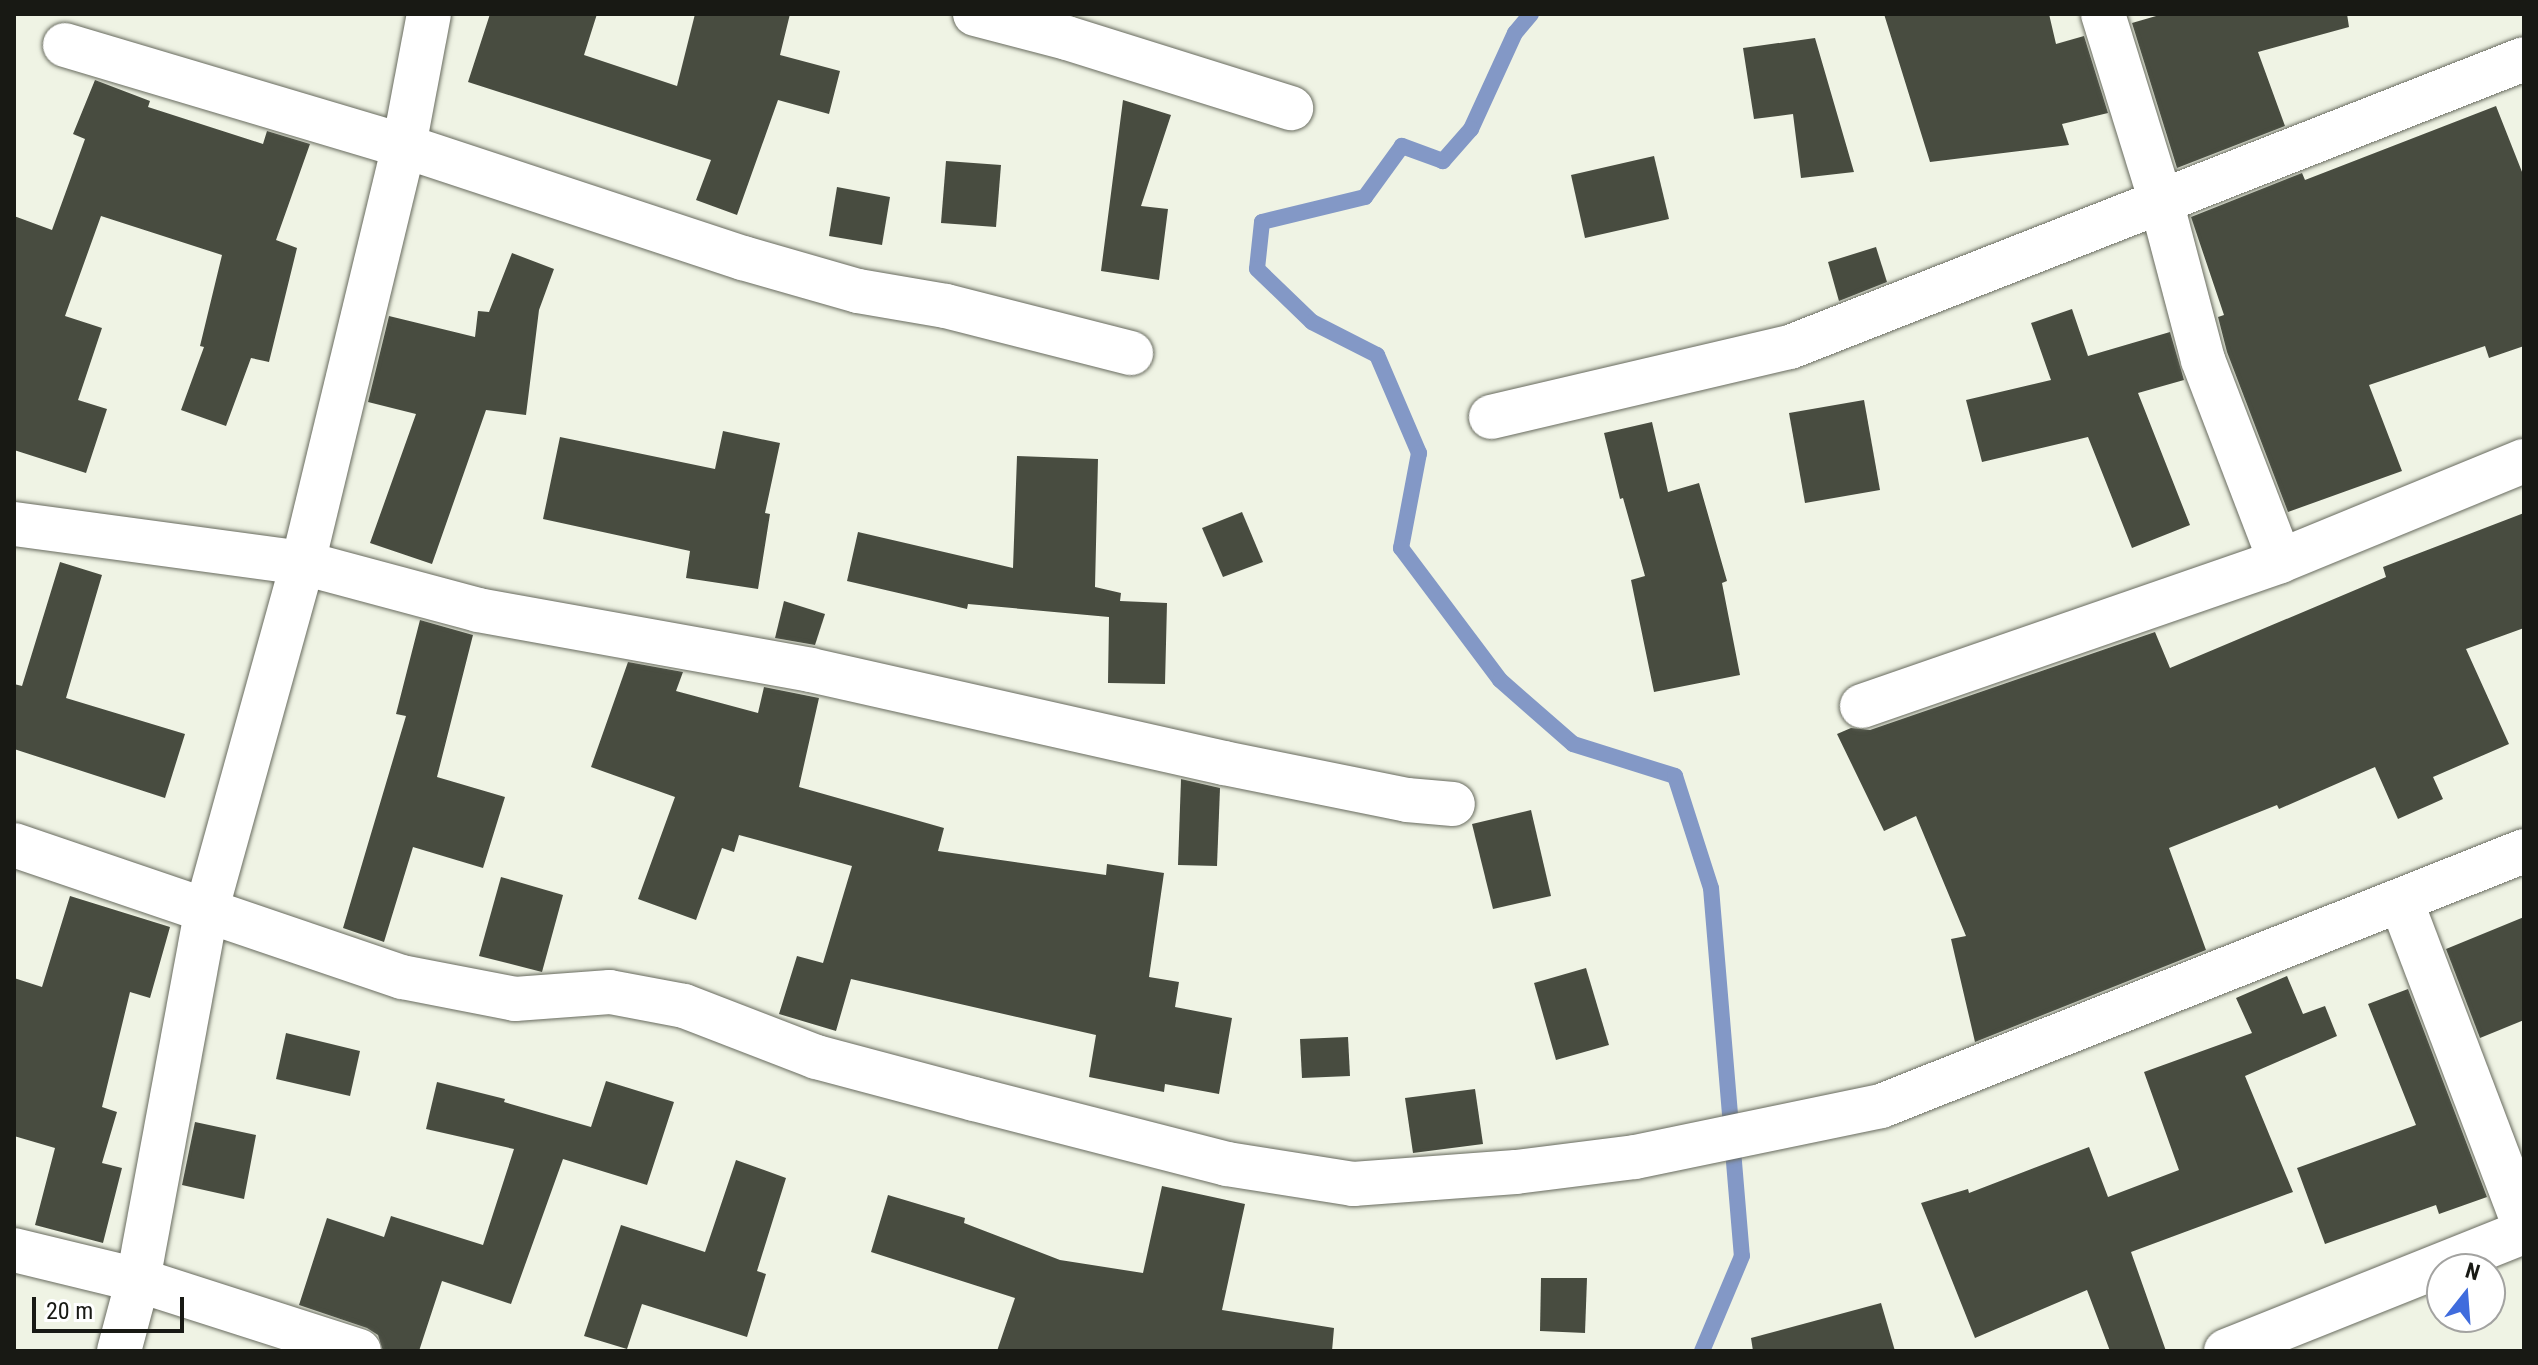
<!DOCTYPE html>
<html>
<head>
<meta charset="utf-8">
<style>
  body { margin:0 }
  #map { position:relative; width:2538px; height:1365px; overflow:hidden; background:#eff3e4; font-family:"Roboto Condensed",sans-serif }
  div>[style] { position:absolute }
  .stream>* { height:16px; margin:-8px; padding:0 8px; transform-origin:8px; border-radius:8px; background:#8398c6 }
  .building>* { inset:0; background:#484c40 }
  .roads { filter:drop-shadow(0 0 2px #686b5f) drop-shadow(0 0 2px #686b5f) }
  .minor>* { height:44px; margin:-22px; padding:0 22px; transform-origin:22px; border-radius:22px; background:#fff }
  span { translate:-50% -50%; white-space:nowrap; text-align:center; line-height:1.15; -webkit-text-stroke:8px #fff; paint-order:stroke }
  .frame { position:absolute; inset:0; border:16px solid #181914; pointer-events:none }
  .north { position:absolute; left:2426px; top:1253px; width:80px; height:80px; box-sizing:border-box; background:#fff; border:2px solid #a3a3a1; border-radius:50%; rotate:17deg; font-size:22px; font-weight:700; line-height:32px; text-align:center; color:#181914 }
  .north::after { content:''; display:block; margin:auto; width:28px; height:36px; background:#406cdd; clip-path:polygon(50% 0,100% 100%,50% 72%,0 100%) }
  .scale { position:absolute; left:32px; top:1297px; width:152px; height:36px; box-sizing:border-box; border:4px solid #181914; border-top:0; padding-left:10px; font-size:24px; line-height:28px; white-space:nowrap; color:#181914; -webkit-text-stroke:6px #fff; paint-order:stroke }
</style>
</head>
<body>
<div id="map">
  <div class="stream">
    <i style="left:1531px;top:14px;width:25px;rotate:130deg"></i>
    <i style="left:1515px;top:33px;width:106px;rotate:114.6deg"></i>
    <i style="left:1471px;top:129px;width:43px;rotate:131.2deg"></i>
    <i style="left:1443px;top:161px;width:44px;rotate:-159.9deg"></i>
    <i style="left:1402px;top:146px;width:63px;rotate:126deg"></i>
    <i style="left:1365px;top:197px;width:106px;rotate:166.4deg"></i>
    <i style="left:1262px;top:222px;width:47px;rotate:96.1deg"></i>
    <i style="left:1257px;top:269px;width:76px;rotate:43.9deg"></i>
    <i style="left:1312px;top:322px;width:73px;rotate:26.9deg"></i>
    <i style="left:1377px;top:355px;width:107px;rotate:66.8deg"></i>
    <i style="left:1419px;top:453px;width:97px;rotate:100.7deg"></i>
    <i style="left:1401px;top:548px;width:165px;rotate:53.1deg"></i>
    <i style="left:1500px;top:680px;width:97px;rotate:41.2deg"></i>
    <i style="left:1573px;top:744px;width:107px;rotate:17.4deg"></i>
    <i style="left:1675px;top:776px;width:118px;rotate:72.2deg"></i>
    <i style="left:1711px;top:888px;width:369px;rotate:85.2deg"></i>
    <i style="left:1742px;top:1256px;width:103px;rotate:112.8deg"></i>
  </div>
  <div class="building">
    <i style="clip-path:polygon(490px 14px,597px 14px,584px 55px,677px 86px,695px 14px,790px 14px,780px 55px,840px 71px,829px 114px,778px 100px,737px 215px,696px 200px,711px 160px,468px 82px)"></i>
    <i style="clip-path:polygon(1884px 14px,2049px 14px,2056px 44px,2084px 36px,2108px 113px,2062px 124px,2069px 145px,1930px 162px)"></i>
    <i style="clip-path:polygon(2163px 14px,2347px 14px,2349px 27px,2258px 52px,2285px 126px,2177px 168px,2132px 23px)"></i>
    <i style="clip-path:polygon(1815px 38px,1854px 172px,1801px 178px,1793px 114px,1754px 119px,1743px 48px)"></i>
    <i style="clip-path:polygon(95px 80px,150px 101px,148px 107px,263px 144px,267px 131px,310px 144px,276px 240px,297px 248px,269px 362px,251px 358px,226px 426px,181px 410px,204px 347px,200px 346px,222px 255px,101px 216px,65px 316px,102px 328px,78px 400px,107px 409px,86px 473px,14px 450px,14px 216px,52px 230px,85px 139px,73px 134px)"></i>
    <i style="clip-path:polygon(1123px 100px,1171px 115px,1141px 206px,1168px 209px,1159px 280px,1101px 271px)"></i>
    <i style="clip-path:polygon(2496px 106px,2524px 177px,2524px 346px,2489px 358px,2485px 346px,2369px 385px,2402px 471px,2288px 512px,2227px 352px,2218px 317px,2224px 315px,2191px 217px,2302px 173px,2305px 180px)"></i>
    <i style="clip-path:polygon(1654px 156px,1669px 219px,1585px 238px,1571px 175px)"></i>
    <i style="clip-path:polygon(946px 161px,1001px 165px,996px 227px,941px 223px)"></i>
    <i style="clip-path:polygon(837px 187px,890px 197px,882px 245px,829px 236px)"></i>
    <i style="clip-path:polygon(1876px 247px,1887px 282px,1839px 301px,1828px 262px)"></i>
    <i style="clip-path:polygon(512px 253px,554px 269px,539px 310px,526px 415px,486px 410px,432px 564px,370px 543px,416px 414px,368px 402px,389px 316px,475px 337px,478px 311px,489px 312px)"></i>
    <i style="clip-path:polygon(2072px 309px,2088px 356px,2170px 332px,2184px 380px,2138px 393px,2190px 525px,2132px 548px,2088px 437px,1982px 462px,1966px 400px,2051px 380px,2031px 323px)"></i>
    <i style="clip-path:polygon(1864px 400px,1880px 490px,1805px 503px,1789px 413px)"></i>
    <i style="clip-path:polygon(1652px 422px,1668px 492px,1699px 483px,1727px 581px,1722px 583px,1740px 675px,1654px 692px,1631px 580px,1645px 576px,1623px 498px,1620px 499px,1604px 433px)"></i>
    <i style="clip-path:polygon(723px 431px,780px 443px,765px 513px,770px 514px,758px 589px,686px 578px,690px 551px,543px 519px,560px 437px,715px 469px)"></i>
    <i style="clip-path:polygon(1017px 456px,1098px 459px,1095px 587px,1121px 593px,1120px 601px,1167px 603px,1165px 684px,1108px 683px,1109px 617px,968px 604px,967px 609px,847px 581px,858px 532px,1013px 568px)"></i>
    <i style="clip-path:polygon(1242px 512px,1263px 562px,1223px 577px,1202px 528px)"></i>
    <i style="clip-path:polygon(2524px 513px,2524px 628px,2466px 649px,2509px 744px,2433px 777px,2443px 799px,2398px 819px,2375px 767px,2279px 809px,2277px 805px,2169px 848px,2206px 950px,1975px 1042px,1951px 939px,1966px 936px,1916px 816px,1884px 831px,1837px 734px,1851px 728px,1870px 730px,2155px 632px,2170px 668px,2386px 577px,2383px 567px)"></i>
    <i style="clip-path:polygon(60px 562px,102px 575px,66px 698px,185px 734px,165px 798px,14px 749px,14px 684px,22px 686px)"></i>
    <i style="clip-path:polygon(784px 601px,825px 614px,815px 645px,775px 638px)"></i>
    <i style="clip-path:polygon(420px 620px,473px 635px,437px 777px,505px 797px,483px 868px,413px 847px,384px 942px,343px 928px,406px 716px,396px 714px)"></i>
    <i style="clip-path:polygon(628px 662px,683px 672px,676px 691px,758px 713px,764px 687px,819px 698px,799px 787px,944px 828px,938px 851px,1106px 875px,1107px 864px,1164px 873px,1149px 977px,1179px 982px,1175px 1007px,1232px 1018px,1219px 1094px,1165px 1084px,1164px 1092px,1089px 1077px,1096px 1035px,851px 979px,836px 1031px,779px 1014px,797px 956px,823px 963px,852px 866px,739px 835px,734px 852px,722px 848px,696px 920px,638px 899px,675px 797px,591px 767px)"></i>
    <i style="clip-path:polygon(1181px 779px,1220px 788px,1217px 866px,1178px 865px)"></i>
    <i style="clip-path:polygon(1531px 810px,1551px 896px,1493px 909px,1472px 824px)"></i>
    <i style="clip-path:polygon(501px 877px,563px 895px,542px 972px,479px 956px)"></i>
    <i style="clip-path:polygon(70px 896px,170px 927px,150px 998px,130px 992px,102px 1107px,117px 1112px,102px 1163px,122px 1168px,103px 1243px,35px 1225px,55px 1148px,14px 1136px,14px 978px,42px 987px)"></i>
    <i style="clip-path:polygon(2524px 917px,2524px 1020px,2480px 1038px,2446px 949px)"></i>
    <i style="clip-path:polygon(1586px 968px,1609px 1045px,1556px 1060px,1534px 983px)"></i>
    <i style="clip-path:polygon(2287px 976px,2303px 1014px,2325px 1006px,2337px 1036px,2245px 1076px,2293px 1192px,2131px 1252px,2166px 1351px,2110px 1351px,2087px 1290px,1975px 1338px,1921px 1203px,1968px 1189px,1969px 1193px,2089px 1147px,2108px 1197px,2179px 1170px,2144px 1072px,2252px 1033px,2236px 998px)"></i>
    <i style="clip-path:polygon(2408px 989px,2487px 1197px,2439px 1214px,2436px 1205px,2325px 1244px,2297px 1168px,2416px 1125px,2368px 1004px)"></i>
    <i style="clip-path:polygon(286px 1033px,360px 1051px,350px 1096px,276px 1079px)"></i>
    <i style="clip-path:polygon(1348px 1037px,1350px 1076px,1302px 1078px,1300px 1039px)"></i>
    <i style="clip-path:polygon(606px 1081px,674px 1102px,647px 1185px,563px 1159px,511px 1304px,442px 1281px,419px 1351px,383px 1351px,378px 1335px,367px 1328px,299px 1305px,327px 1218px,384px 1237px,391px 1216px,483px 1245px,514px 1149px,426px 1129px,437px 1082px,505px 1099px,504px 1102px,591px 1127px)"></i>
    <i style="clip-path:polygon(1475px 1089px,1483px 1144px,1413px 1153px,1405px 1098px)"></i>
    <i style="clip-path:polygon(195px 1122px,256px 1135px,244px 1199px,182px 1185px)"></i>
    <i style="clip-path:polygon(736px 1160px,786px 1178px,757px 1271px,766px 1274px,747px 1337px,642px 1304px,627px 1349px,584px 1336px,621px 1225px,705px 1252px)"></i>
    <i style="clip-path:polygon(1162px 1186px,1245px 1204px,1222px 1310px,1334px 1328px,1332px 1351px,997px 1351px,1015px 1298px,871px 1252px,888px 1195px,965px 1218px,964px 1223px,1060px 1260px,1143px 1273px)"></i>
    <i style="clip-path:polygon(1541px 1278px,1587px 1278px,1585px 1333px,1540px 1331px)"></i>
    <i style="clip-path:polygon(1881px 1303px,1895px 1351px,1753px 1351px,1751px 1338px)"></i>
  </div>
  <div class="roads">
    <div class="minor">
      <i style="left:975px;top:14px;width:95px;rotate:14.6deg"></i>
      <i style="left:1067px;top:38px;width:235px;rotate:17.4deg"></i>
      <i style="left:2103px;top:14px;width:196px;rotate:72.8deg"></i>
      <i style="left:2161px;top:201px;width:164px;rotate:75.2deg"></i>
      <i style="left:2203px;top:360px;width:215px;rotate:69deg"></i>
      <i style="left:65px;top:45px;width:354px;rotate:16.6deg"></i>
      <i style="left:404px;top:146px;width:357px;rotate:18.3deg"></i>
      <i style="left:743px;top:258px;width:120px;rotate:16deg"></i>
      <i style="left:858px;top:291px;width:89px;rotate:9.7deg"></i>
      <i style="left:946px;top:306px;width:191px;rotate:14.3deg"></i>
      <i style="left:1491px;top:417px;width:307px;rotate:-13.2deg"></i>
      <i style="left:1790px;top:347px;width:788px;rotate:-21.42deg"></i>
      <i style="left:14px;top:524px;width:292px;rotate:7.7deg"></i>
      <i style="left:303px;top:563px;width:181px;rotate:15deg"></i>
      <i style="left:478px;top:610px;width:338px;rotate:10.2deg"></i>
      <i style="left:811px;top:670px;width:423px;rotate:12.7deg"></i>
      <i style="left:1224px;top:763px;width:187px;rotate:11.4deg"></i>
      <i style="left:1407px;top:800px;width:46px;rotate:5deg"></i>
      <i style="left:1862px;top:706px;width:442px;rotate:-19.1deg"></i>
      <i style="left:2280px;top:561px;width:264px;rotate:-22.3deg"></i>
      <i style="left:14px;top:845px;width:410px;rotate:18.8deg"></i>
      <i style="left:402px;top:977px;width:115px;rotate:11deg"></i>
      <i style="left:515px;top:999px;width:95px;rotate:-4.2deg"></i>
      <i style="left:610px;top:992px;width:75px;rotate:10.7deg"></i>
      <i style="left:684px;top:1006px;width:142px;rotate:21.1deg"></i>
      <i style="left:816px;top:1057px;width:163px;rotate:14.9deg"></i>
      <i style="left:974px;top:1099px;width:261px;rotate:14.4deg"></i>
      <i style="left:1227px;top:1164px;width:128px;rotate:9deg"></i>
      <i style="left:1353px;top:1184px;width:163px;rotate:-4.2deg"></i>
      <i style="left:1516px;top:1172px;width:120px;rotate:-7.2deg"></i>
      <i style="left:1635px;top:1157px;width:251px;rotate:-11.7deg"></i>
      <i style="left:1881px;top:1106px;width:692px;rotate:-21.63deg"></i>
      <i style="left:2401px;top:901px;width:346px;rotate:69.2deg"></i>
      <i style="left:14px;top:1250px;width:128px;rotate:13.6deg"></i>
      <i style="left:138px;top:1280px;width:232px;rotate:17.8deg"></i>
      <i style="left:119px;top:1351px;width:73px;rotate:-75deg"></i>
      <i style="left:138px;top:1280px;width:378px;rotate:-79.5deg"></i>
      <i style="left:207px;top:908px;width:358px;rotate:-74.5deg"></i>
      <i style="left:303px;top:563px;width:429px;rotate:-76.4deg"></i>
      <i style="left:404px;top:146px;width:134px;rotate:-79.3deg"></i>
      <i style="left:2226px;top:1351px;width:321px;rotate:-21.8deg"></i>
    </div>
  </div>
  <div class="frame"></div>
  <div class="north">N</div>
  <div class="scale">20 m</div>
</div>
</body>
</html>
